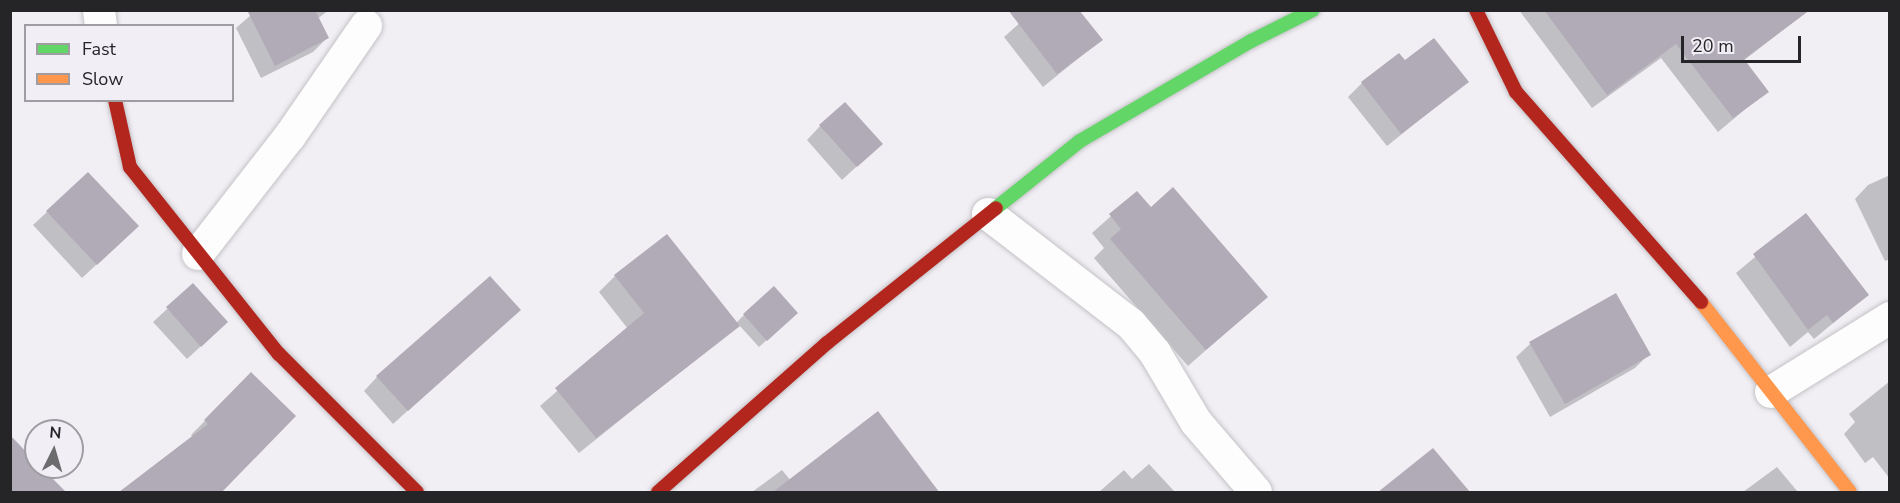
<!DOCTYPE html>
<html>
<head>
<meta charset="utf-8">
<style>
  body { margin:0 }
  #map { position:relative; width:1900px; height:503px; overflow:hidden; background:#f1eff4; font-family:"Nunito Sans",sans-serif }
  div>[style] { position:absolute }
  .shadow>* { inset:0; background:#0003 }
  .building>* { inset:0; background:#b1abb8 }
  .roads { filter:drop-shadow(0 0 2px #c4c2c6) drop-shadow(0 0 2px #c4c2c6) }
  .street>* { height:32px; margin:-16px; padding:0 16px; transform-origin:16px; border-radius:16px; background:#fdfdfd }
  .fast>* { height:14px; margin:-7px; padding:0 7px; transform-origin:7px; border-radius:7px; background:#63d668 }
  .slow>* { height:14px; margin:-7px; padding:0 7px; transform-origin:7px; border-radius:7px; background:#ff974d }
  .jam>* { height:14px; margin:-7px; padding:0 7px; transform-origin:7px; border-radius:7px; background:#b3261e }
  span { translate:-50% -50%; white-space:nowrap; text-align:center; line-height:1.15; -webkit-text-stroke:4.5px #f1eef5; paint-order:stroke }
  .frame { position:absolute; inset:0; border:12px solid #252426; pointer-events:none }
  .legend { position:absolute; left:24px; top:24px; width:210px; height:78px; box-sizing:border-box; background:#f1eef5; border:2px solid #9f9da2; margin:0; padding:8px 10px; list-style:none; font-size:18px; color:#252426 }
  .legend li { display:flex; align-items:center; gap:12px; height:30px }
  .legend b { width:30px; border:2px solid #9f9da2 }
  .north { position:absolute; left:24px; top:419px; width:60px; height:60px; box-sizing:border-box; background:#f1eef5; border:2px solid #9f9da2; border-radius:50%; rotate:5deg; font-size:16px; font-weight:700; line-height:24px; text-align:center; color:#252426 }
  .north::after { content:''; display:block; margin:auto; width:21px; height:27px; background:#6c6b6e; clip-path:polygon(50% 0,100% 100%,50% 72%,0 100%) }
  .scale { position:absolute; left:1681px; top:36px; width:120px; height:27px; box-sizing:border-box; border:3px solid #252426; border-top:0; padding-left:8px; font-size:18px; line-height:21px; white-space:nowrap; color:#252426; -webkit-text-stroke:4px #f1eef5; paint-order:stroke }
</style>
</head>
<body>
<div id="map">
  <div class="shadow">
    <i style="clip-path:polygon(257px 10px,329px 10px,317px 19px,327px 38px,313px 52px,261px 78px,236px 28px)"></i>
    <i style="clip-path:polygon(1034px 10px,1101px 40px,1043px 87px,1004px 37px)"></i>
    <i style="clip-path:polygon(1519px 10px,1809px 10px,1743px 61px,1767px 91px,1718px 132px,1661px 58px,1592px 108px)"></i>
    <i style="clip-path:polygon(1405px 62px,1467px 82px,1387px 146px,1348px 97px,1362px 83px)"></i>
    <i style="clip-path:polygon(820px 126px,881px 144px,842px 180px,807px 140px)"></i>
    <i style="clip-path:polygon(88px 174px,123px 240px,82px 278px,33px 225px)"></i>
    <i style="clip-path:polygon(1890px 175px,1890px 259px,1885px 261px,1855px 199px,1868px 185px)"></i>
    <i style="clip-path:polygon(1137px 193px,1151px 209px,1266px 297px,1188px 366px,1094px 258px,1104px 248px,1092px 233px)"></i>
    <i style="clip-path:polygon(1805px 215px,1867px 295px,1814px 339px,1808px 332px,1790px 347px,1736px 273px)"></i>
    <i style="clip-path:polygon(615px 276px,736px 323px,744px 315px,789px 320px,759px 347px,739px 325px,579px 453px,540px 406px,628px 329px,599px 292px)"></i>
    <i style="clip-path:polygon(193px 285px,212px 336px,187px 359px,153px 322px)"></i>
    <i style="clip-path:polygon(1615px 295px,1649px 354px,1635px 368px,1550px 417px,1516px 357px,1530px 344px)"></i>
    <i style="clip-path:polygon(519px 310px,393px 424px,364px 391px,377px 377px)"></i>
    <i style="clip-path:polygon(251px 374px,230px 481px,215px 492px,122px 492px,193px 437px,191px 435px)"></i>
    <i style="clip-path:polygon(1890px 381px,1890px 479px,1873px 457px,1865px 463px,1844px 434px,1855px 422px,1849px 414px)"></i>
    <i style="clip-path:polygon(878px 413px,939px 492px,848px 492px,822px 460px)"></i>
    <i style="clip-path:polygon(10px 437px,36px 467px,64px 492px,10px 492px)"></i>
    <i style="clip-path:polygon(1432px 450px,1468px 492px,1381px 492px)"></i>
    <i style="clip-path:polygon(1149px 464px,1175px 492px,1099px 492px,1124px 470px,1132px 479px)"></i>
    <i style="clip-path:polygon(1777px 467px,1798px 492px,1743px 492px)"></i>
    <i style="clip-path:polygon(782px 470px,800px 492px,752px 492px)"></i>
  </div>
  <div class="building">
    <i style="clip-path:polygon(247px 10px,315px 10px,329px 38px,275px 66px)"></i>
    <i style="clip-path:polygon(1008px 10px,1079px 10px,1103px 40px,1057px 74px)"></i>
    <i style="clip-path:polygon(1544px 10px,1810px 10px,1744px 59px,1769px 92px,1733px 118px,1676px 44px,1607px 95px)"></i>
    <i style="clip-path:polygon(1434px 38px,1469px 82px,1401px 134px,1361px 82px,1399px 53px,1405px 60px)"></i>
    <i style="clip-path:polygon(845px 102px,883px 144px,857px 167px,819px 125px)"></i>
    <i style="clip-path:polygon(88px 172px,139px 226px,97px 265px,46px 211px)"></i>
    <i style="clip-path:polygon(1173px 187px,1268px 297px,1206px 350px,1110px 239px,1121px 229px,1109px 214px,1137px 191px,1151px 207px)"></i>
    <i style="clip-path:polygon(1806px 213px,1869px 295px,1833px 323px,1827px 315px,1808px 330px,1753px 254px)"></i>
    <i style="clip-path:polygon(667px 234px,740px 326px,596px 438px,555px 388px,644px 313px,614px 275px)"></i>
    <i style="clip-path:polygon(490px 276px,521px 310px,408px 411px,376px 376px)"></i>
    <i style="clip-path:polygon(193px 283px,228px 322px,201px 347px,166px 307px)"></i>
    <i style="clip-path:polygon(774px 286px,798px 313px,767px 341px,743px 314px)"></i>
    <i style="clip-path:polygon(1616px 293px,1651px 355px,1565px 404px,1529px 342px)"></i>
    <i style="clip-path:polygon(251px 372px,296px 416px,222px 492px,119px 492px,208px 424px,204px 420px)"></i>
    <i style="clip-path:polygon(878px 411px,939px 492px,773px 492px)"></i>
    <i style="clip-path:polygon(10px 435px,36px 462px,36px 467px,41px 467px,66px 492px,10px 492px)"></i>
    <i style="clip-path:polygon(1433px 448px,1470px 492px,1378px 492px)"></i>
  </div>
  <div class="roads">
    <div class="street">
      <i style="left:99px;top:10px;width:16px;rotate:83deg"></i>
      <i style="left:988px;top:214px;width:180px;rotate:37.6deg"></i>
      <i style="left:1131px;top:324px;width:38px;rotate:50deg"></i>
      <i style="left:1155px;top:353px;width:80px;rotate:59.3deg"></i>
      <i style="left:1196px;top:422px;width:92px;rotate:49.4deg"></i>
      <i style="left:198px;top:254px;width:150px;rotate:-52.1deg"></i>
      <i style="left:290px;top:136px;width:134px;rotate:-55.4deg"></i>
      <i style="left:1771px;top:392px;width:140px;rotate:-31.9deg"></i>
    </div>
    <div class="fast">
      <i style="left:996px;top:208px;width:107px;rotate:-38.6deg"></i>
      <i style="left:1080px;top:141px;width:198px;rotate:-30.3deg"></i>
      <i style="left:1251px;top:41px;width:69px;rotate:-26.6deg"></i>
    </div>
    <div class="slow">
      <i style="left:1701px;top:302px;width:241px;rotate:51.9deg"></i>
    </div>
    <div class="jam">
      <i style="left:1476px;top:10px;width:91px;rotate:64deg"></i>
      <i style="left:1516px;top:92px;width:280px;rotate:48.6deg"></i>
      <i style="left:115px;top:100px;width:69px;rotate:77.4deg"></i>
      <i style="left:130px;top:167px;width:239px;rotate:51.5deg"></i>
      <i style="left:279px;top:354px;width:195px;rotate:45deg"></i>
      <i style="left:658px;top:492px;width:225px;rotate:-41.4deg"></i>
      <i style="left:827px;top:343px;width:216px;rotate:-38.6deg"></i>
    </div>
  </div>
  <div class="frame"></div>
  <ul class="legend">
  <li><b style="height:8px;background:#63d668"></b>Fast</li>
  <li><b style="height:8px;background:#ff974d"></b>Slow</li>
  </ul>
  <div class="north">N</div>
  <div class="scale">20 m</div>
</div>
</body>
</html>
